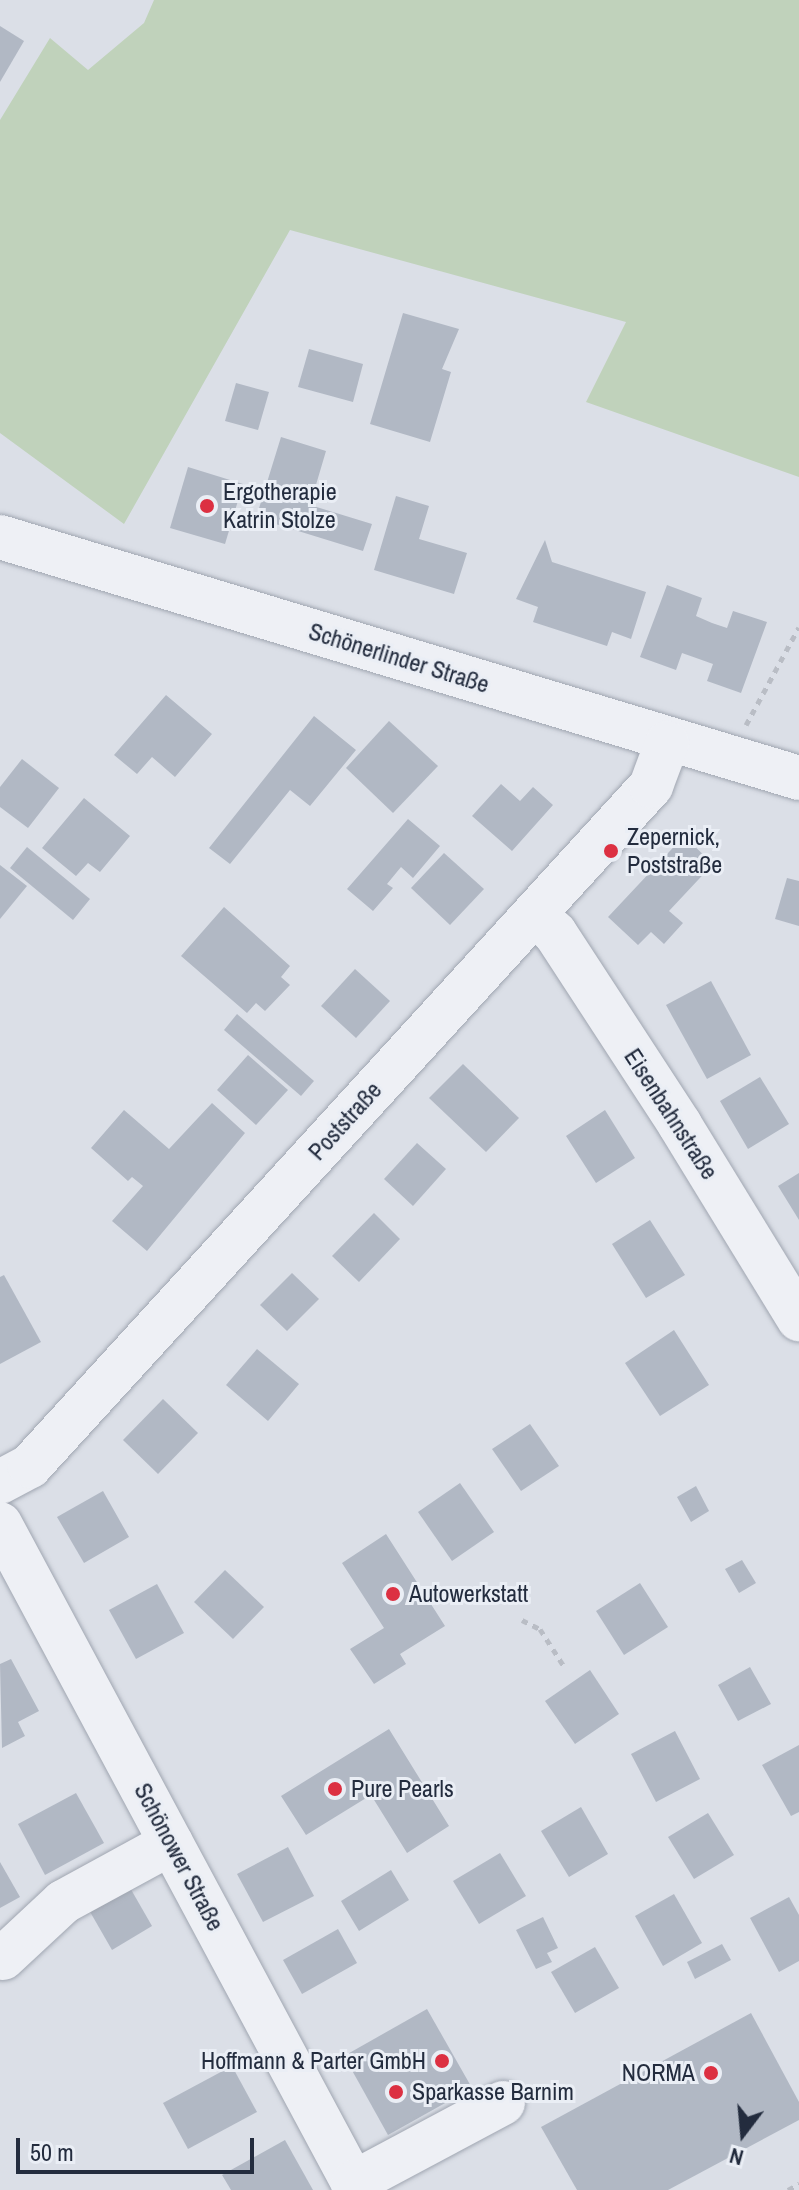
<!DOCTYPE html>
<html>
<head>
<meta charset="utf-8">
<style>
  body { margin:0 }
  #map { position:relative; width:799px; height:2190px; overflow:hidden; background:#dbdfe7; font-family:"Archivo Narrow",sans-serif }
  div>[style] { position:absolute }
  .green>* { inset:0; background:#c0d2bb }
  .building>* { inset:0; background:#b1b8c4 }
  .path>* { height:5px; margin-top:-2.5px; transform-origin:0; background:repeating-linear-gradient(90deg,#b9bdc5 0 6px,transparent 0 12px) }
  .roads { filter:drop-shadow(0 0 2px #a0a6b1) drop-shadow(0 0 2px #a0a6b1) }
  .minor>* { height:44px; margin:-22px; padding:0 22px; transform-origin:22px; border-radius:22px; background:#eef0f5 }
  .dots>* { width:22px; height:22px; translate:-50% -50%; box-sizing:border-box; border:4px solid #eaeef5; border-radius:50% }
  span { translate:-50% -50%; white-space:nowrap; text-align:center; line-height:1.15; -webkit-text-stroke:6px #eaeef5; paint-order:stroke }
  .poi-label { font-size:24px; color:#232c3e }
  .left { translate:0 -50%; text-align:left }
  .right { translate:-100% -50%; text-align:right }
  .street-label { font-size:24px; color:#232c3e }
  .north { position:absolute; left:703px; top:2094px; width:80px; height:80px; -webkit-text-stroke:6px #eaeef5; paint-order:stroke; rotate:196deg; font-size:22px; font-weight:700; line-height:32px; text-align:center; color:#232c3e }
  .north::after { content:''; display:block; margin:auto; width:28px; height:36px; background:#232c3e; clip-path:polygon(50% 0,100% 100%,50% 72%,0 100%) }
  .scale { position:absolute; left:16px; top:2138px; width:238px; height:36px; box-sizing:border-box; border:4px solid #232c3e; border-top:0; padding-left:10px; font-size:24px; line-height:28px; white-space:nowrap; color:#232c3e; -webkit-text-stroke:6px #eaeef5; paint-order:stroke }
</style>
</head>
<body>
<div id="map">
  <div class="green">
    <i style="clip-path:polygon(154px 0,799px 0,799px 477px,586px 402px,626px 322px,290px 230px,124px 524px,0 433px,0 120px,50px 38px,88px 70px,144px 23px)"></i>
  </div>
  <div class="building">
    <i style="clip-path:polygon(0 26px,24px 41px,0 82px)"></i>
    <i style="clip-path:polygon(403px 313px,459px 329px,442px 369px,451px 372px,430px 442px,370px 424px)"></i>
    <i style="clip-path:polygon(309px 349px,363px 364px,353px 402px,298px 387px)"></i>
    <i style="clip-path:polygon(236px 383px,269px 392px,258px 430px,225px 421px)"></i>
    <i style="clip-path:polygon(281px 437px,326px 451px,310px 505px,372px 524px,363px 551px,256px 518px)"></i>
    <i style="clip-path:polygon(188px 467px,243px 484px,225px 544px,170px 528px)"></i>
    <i style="clip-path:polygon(396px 496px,429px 506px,419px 539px,467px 553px,454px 594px,374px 570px)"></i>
    <i style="clip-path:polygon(545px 540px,552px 562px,646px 592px,631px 639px,612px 632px,607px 646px,533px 622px,538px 607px,516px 599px)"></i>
    <i style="clip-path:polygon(667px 585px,702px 598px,696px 616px,712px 623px,727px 628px,733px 611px,767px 622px,741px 693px,707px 681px,713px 664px,699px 659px,682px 653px,676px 670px,640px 657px)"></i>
    <i style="clip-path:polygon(166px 695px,212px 734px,175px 777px,152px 757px,137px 774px,114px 755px)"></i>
    <i style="clip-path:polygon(314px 716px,356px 750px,310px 806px,290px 790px,230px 864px,209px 848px)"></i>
    <i style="clip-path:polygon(389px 721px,438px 766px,393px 813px,346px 768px)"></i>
    <i style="clip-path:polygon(22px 759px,59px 788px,28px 828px,0 807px,0 787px)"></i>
    <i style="clip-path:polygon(501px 784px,520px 801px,533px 787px,553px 805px,512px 851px,472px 816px)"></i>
    <i style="clip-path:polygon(84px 798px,130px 836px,100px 872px,88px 863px,76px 876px,42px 848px)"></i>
    <i style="clip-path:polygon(408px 819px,440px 846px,413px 878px,401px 867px,387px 884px,393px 888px,373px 911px,347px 889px)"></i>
    <i style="clip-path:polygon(684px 836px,713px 864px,669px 911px,683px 923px,664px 944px,651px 932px,638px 945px,608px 917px)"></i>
    <i style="clip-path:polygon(27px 847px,90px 899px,73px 920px,10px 868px)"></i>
    <i style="clip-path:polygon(444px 853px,484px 889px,450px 925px,411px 888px)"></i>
    <i style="clip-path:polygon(0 865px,27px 886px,0 919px)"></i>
    <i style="clip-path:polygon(787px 878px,799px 881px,799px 926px,775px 919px)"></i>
    <i style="clip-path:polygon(224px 907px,290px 966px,281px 977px,290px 985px,265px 1011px,256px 1003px,247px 1013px,181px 956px)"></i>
    <i style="clip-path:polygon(355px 969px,390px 1001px,356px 1038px,321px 1006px)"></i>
    <i style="clip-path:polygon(711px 981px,751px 1055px,707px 1079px,666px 1005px)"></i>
    <i style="clip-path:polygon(237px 1014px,314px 1081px,301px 1096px,224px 1030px)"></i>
    <i style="clip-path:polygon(248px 1055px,288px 1090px,256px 1125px,217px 1090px)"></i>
    <i style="clip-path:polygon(463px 1064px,519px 1118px,486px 1152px,429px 1098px)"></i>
    <i style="clip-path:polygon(760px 1077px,789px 1124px,748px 1149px,720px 1101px)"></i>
    <i style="clip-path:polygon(212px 1103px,245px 1133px,147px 1251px,112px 1221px,143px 1186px,132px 1177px,128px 1181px,91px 1148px,124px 1110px,169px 1149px)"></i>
    <i style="clip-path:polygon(605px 1110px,635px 1158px,596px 1183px,566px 1136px)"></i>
    <i style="clip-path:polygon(417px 1143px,446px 1169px,413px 1206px,384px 1179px)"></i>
    <i style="clip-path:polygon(799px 1173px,799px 1220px,778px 1186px)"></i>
    <i style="clip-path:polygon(374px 1213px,400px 1239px,359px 1282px,332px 1256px)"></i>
    <i style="clip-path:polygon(650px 1220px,685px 1275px,646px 1298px,612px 1244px)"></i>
    <i style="clip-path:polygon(292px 1273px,319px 1299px,287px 1331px,260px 1305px)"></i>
    <i style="clip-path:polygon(4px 1275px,41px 1342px,0 1364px,0 1277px)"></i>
    <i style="clip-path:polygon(674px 1330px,709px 1385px,660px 1416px,625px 1363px)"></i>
    <i style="clip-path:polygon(257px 1349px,299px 1384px,268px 1421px,226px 1385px)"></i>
    <i style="clip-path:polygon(163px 1399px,198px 1433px,158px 1474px,123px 1440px)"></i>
    <i style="clip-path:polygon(530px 1424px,559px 1466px,521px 1491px,492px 1449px)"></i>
    <i style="clip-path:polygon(460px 1483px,494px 1532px,452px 1561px,418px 1512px)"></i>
    <i style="clip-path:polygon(696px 1486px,709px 1511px,691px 1522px,677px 1497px)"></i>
    <i style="clip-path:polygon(103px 1491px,129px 1537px,84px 1563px,57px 1517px)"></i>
    <i style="clip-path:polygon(386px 1534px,445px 1626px,400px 1654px,406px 1664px,374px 1684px,350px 1649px,384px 1628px,342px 1563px)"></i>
    <i style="clip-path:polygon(742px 1560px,756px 1583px,739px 1593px,725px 1569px)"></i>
    <i style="clip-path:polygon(225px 1570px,264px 1607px,233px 1639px,194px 1602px)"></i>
    <i style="clip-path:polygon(640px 1583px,668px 1627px,624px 1655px,596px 1611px)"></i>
    <i style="clip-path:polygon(157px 1584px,184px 1633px,136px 1659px,109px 1610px)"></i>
    <i style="clip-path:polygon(11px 1659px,39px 1711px,18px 1722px,25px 1736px,2px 1748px,0 1664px)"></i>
    <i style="clip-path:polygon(750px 1667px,771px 1704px,738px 1721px,718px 1685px)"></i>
    <i style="clip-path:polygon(590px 1670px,619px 1714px,575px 1744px,545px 1701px)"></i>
    <i style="clip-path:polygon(389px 1729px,449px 1826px,407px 1853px,371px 1795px,306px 1835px,281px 1796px)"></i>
    <i style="clip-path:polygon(675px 1731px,700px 1779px,656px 1802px,631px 1754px)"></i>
    <i style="clip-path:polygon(799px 1745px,799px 1812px,791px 1816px,762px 1765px)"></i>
    <i style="clip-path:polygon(76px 1793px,104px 1843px,45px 1875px,18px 1824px)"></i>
    <i style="clip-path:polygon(581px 1807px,608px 1854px,569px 1877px,541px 1831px)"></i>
    <i style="clip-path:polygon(708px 1813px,734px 1855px,694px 1879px,668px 1837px)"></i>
    <i style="clip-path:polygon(288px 1847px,314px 1896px,263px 1922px,237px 1874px)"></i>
    <i style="clip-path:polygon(500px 1853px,526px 1896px,479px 1924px,453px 1881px)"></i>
    <i style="clip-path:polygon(0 1862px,20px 1897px,0 1908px)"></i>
    <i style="clip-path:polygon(391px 1870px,409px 1900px,359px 1931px,341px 1901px)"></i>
    <i style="clip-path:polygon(129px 1886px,152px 1926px,112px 1950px,89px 1910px)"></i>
    <i style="clip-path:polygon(674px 1894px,702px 1943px,663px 1966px,635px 1916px)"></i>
    <i style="clip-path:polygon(789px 1897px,799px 1915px,799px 1961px,779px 1972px,750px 1918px)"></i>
    <i style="clip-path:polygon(543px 1917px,558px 1948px,547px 1953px,552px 1962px,536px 1969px,516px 1930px)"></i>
    <i style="clip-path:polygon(338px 1929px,357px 1963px,302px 1994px,283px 1960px)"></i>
    <i style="clip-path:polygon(722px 1944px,731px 1960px,695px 1979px,687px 1962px)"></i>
    <i style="clip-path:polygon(595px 1947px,619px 1988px,575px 2013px,551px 1972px)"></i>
    <i style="clip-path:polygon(427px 2009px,472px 2088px,388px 2135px,344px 2056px)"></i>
    <i style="clip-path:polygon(751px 2013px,799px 2102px,799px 2120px,668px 2190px,577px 2190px,541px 2127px)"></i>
    <i style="clip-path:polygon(232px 2066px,257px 2112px,188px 2149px,163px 2103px)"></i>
    <i style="clip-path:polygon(285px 2140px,313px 2190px,231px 2190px,222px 2175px)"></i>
  </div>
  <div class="path">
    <i style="left:746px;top:725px;width:111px;rotate:-61.6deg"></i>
    <i style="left:522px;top:1620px;width:20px;rotate:27deg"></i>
    <i style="left:540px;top:1629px;width:46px;rotate:57.3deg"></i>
    <i style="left:788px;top:2190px;width:13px;rotate:-29deg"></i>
  </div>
  <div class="roads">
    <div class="minor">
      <i style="left:0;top:537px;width:835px;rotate:16.78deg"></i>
      <i style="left:535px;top:914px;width:28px;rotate:44deg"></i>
      <i style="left:555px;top:933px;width:229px;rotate:56.9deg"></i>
      <i style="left:680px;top:1125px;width:228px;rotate:58.5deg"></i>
      <i style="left:0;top:1482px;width:34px;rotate:-28deg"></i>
      <i style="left:30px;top:1466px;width:921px;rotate:-47.6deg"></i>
      <i style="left:651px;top:786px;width:46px;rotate:-69.6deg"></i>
      <i style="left:0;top:1524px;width:756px;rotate:61.81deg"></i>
      <i style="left:3px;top:1958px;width:82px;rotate:-43deg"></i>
      <i style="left:63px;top:1902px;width:123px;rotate:-28.6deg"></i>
      <i style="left:353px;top:2183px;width:170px;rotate:-28.1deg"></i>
    </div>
  </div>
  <div class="dots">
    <i style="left:207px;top:506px;background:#dc3042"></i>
    <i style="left:611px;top:851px;background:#dc3042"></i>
    <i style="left:393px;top:1594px;background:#dc3042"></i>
    <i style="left:335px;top:1789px;background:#dc3042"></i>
    <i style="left:442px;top:2061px;background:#dc3042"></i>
    <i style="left:711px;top:2073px;background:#dc3042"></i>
    <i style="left:396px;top:2092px;background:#dc3042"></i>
  </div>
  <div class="poi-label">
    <span class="left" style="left:223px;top:506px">Ergotherapie<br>Katrin Stolze</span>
    <span class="left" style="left:627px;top:851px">Zepernick,<br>Poststraße</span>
    <span class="left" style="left:409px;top:1594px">Autowerkstatt</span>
    <span class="left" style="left:351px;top:1789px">Pure Pearls</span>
    <span class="right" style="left:426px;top:2061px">Hoffmann &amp; Parter GmbH</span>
    <span class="right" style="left:695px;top:2073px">NORMA</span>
    <span class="left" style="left:412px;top:2092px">Sparkasse Barnim</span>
  </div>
  <div class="street-label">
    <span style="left:399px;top:658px;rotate:17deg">Schönerlinder Straße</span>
    <span style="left:671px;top:1114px;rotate:57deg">Eisenbahnstraße</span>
    <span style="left:345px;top:1121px;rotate:-48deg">Poststraße</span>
    <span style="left:179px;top:1857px;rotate:62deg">Schönower Straße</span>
  </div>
  <div class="north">N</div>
  <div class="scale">50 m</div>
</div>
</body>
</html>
